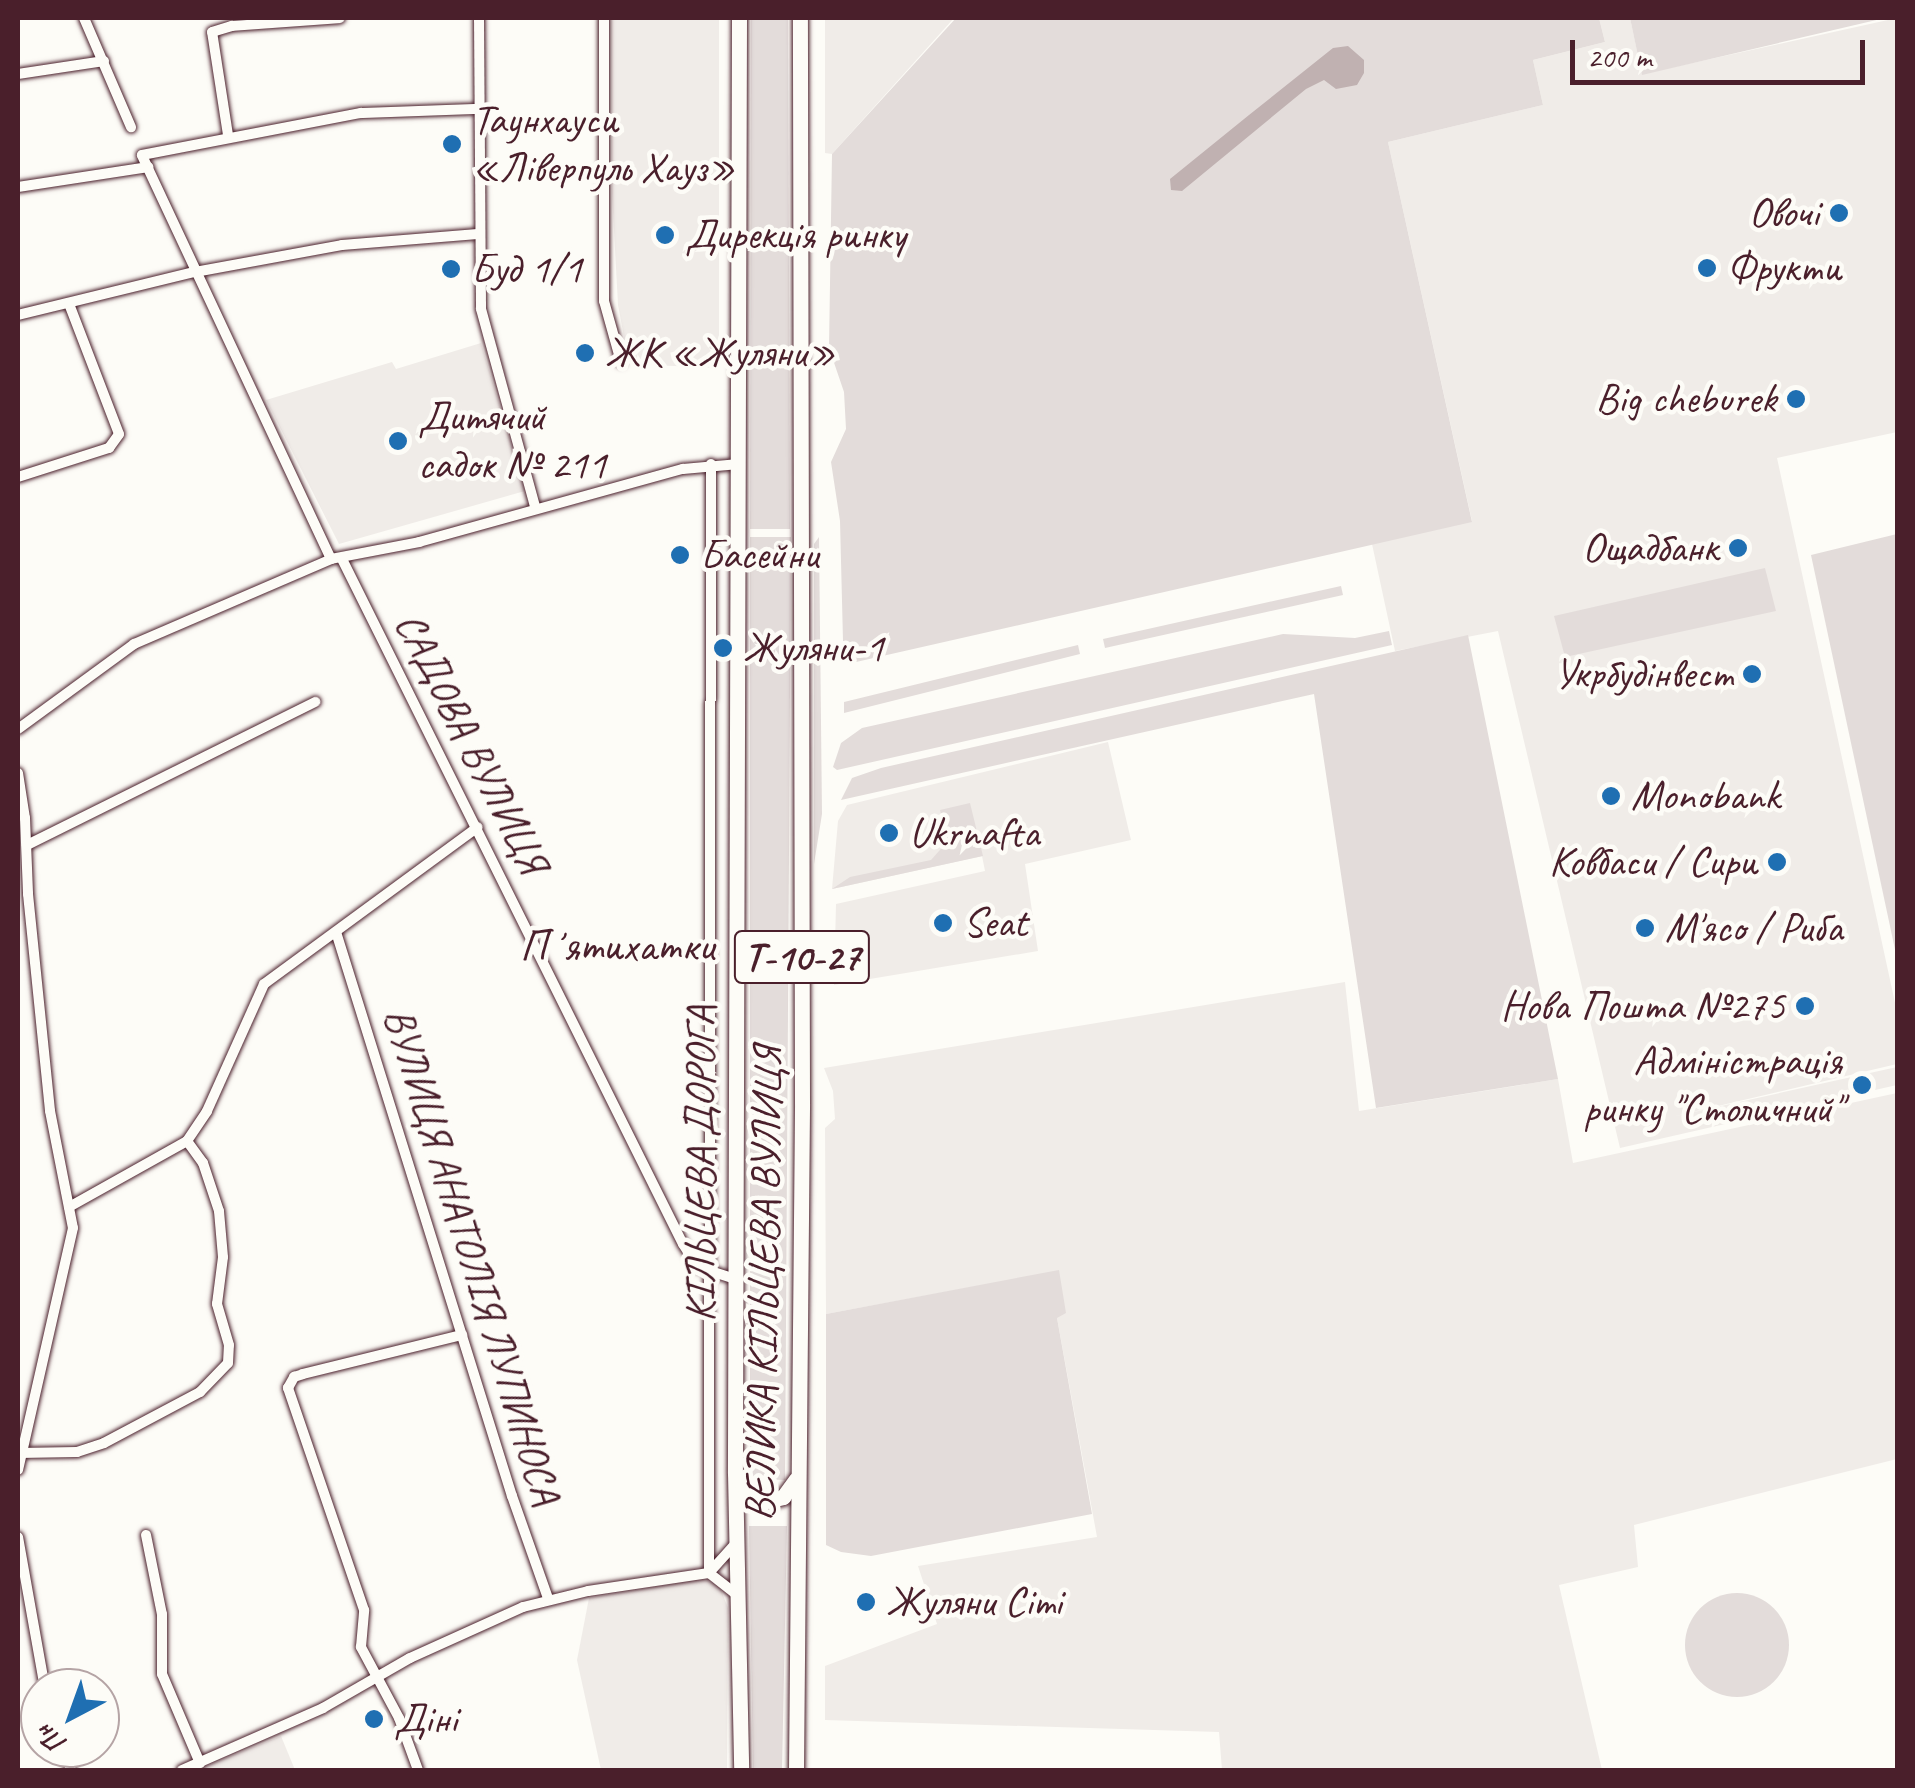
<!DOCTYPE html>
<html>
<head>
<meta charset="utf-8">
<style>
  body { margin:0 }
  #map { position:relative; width:1915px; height:1788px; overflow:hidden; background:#fdfcf7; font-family:Caveat,sans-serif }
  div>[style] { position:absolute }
  .built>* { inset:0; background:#f0ece8 }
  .green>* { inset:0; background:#e3dcda }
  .round { border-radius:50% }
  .water>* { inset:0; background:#c0b1b1 }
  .roads { filter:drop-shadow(0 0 2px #4a1f2b) drop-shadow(0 0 2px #4a1f2b) }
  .minor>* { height:10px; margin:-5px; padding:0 5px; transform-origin:5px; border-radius:5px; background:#fdfcf7 }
  .highway>* { height:15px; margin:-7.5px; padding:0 7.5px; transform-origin:7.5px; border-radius:7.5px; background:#fdfcf7 }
  .dots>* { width:28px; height:28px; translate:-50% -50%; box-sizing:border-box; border:5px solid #fdfcf7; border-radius:50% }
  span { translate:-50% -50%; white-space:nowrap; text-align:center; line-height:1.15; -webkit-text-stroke:9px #fdfcf7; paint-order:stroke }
  .shield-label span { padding:2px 8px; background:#fdfcf7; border:2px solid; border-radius:8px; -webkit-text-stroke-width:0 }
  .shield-label { font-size:40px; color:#4a1f2b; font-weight:700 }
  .poi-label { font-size:42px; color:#4a1f2b }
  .left { translate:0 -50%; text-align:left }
  .right { translate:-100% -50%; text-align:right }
  .street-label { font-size:42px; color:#4a1f2b }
  .neighbourhood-label { font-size:45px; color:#4a1f2b }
  .frame { position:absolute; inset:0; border:20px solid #4a1f2b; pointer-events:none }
  .north { position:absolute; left:20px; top:1668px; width:100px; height:100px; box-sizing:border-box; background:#fdfcf7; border:2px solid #b5a4a5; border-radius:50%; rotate:221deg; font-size:28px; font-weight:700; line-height:40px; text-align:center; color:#4a1f2b }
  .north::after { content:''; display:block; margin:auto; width:35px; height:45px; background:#1f6fb2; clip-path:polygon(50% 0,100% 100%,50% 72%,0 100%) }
  .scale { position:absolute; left:1570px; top:40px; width:295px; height:45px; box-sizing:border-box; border:5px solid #4a1f2b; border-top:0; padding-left:12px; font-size:30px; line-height:35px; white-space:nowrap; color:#4a1f2b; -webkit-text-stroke:8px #fdfcf7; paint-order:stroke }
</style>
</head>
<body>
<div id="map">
  <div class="built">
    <i style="clip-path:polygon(611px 18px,719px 18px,719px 368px,629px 364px,618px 305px,612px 193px)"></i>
    <i style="clip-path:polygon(825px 18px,954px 18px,832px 154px,825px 153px)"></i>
    <i style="clip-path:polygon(1599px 18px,1630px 18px,1642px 74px,1897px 18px,1897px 432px,1777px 458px,1897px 1012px,1897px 1064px,1671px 1117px,1897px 1067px,1897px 1085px,1620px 1148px,1498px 631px,1395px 651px,1372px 544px,1472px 521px,1388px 142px,1543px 105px,1533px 60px,1605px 42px)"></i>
    <i style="clip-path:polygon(481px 343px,525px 491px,339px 544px,266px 400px,392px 362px,396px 369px)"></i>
    <i style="clip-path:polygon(1108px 742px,1131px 840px,1025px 864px,1038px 951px,834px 985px,836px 904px,985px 871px,982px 856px,832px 889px,838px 821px,847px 805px)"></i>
    <i style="clip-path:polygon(1345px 982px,1359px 1111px,1558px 1079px,1573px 1163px,1897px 1093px,1897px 1459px,1634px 1525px,1638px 1567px,1559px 1585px,1602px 1770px,1222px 1770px,1219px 1732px,825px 1720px,825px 1666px,937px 1624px,918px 1566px,1097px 1537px,1057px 1318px,1059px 1271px,826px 1314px,825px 1128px,835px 1119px,833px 1091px,824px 1068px)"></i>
    <i style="clip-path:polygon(701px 1579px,719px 1585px,728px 1608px,727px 1770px,601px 1770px,577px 1660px,589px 1598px)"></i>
    <i style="clip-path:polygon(281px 1736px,295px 1770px,197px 1770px)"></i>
  </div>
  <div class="green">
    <i style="clip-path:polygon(751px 18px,788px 18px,790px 529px,750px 529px)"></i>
    <i style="clip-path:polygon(956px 18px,1599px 18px,1605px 42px,1533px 60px,1543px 105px,1388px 142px,1472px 522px,856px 662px,843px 641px,840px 521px,831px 462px,846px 429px,844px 392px,829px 348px,832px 154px)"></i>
    <i style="clip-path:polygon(1630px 18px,1885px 18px,1642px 75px)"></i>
    <i style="clip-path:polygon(1897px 534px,1898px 534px,1897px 959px,1811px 555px)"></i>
    <i style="clip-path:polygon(750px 537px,791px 537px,785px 1480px,752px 1479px,750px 1469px)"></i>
    <i style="clip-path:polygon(819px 537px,822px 814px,814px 864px,814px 544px)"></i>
    <i style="clip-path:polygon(1765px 568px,1776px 611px,1565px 657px,1554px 616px)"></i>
    <i style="clip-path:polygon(1341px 586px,1343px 595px,1105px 648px,1103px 639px)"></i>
    <i style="clip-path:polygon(1389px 631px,1392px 645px,837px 770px,833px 767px,841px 743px,862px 728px,1283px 634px,1355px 638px)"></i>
    <i style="clip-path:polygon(1468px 635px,1558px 1079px,1376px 1108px,1314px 694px,841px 800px,852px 778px,881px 768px)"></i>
    <i style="clip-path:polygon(1078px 645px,1080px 654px,844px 713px,844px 702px)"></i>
    <i style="clip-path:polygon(970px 803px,983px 856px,832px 889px,850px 877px,931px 860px,947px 842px,940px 810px)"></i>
    <i style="clip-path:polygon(1059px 1270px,1066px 1313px,1057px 1318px,1092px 1514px,871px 1556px,841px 1552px,826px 1545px,826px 1314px)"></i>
    <i style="clip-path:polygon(749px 1526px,787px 1526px,782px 1770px,753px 1770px)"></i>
    <i class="round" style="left:1685px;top:1593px;width:104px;height:104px"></i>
  </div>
  <div class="water">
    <i style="clip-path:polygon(1348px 46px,1364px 60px,1364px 73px,1357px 85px,1336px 89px,1324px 80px,1306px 89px,1182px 191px,1171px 190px,1170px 179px,1249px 115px,1333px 48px)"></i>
  </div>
  <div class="roads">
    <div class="minor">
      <i style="left:84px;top:18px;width:119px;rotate:66.7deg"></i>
      <i style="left:479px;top:18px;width:291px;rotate:89.6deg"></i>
      <i style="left:481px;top:309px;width:205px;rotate:74.7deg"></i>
      <i style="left:604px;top:18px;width:283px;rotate:90deg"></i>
      <i style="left:604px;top:301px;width:63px;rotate:74.4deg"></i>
      <i style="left:18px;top:74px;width:87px;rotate:-8.6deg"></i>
      <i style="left:228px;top:135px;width:104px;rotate:-98.8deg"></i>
      <i style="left:212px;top:32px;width:21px;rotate:-17deg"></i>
      <i style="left:232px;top:26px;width:108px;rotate:-4.2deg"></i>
      <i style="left:18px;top:187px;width:132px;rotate:-8.7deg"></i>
      <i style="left:18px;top:315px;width:182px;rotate:-13.7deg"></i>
      <i style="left:195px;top:272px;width:149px;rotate:-10.4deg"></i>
      <i style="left:342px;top:245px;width:136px;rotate:-4.6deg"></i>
      <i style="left:18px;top:477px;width:96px;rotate:-17.7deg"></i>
      <i style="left:109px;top:448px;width:17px;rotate:-54deg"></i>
      <i style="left:119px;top:434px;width:139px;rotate:-111deg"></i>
      <i style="left:331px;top:559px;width:446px;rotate:-115.1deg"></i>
      <i style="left:142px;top:155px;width:223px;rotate:-10.9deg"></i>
      <i style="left:361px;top:113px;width:115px;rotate:-2deg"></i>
      <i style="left:342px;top:559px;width:765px;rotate:63.54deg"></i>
      <i style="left:683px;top:1244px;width:27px;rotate:57deg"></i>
      <i style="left:698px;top:1267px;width:40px;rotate:18deg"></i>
      <i style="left:18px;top:729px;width:144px;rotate:-36.2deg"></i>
      <i style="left:134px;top:644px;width:215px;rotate:-23.3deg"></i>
      <i style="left:331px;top:559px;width:90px;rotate:-10.9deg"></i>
      <i style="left:419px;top:542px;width:274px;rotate:-15.5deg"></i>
      <i style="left:683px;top:469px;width:56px;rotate:-5.1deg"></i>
      <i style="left:18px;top:773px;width:46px;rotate:81.2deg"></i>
      <i style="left:25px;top:818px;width:76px;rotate:87.7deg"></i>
      <i style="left:28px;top:894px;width:218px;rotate:84.2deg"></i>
      <i style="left:50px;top:1111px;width:119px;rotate:78.9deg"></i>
      <i style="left:73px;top:1228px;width:248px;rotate:102.8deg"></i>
      <i style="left:27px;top:845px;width:322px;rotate:-26.4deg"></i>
      <i style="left:336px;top:932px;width:591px;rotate:72.67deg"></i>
      <i style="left:512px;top:1496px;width:108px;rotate:70.6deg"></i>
      <i style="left:69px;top:1207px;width:135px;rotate:-29.2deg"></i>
      <i style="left:187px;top:1141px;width:36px;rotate:-56deg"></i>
      <i style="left:207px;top:1111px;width:139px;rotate:-65.8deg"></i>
      <i style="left:264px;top:984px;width:265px;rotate:-36.3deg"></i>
      <i style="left:19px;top:1453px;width:58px;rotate:-1deg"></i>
      <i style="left:77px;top:1452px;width:28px;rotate:-18deg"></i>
      <i style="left:104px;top:1443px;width:109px;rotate:-28deg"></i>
      <i style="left:200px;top:1392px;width:40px;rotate:-46deg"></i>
      <i style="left:228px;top:1363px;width:18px;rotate:-87deg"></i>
      <i style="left:229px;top:1345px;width:43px;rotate:-106.3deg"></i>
      <i style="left:217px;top:1304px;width:47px;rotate:-82.7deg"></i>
      <i style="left:223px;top:1257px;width:46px;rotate:-95deg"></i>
      <i style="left:219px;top:1211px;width:51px;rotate:-108.4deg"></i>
      <i style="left:203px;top:1163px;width:27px;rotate:-126deg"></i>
      <i style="left:146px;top:1535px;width:81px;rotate:78.6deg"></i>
      <i style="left:162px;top:1614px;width:60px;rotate:90deg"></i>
      <i style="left:162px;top:1674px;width:97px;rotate:66.9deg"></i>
      <i style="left:18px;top:1537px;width:153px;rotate:79.9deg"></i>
      <i style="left:709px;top:1573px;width:1109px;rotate:-89.9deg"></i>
      <i style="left:709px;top:1573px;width:36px;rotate:38deg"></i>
      <i style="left:63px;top:1748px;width:23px;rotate:70deg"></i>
      <i style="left:182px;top:1770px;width:154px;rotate:-23.7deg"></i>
      <i style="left:323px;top:1708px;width:100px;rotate:-29.9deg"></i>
      <i style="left:410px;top:1658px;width:124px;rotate:-24.3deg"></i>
      <i style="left:523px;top:1607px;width:67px;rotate:-13.8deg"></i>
      <i style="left:588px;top:1591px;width:122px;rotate:-8.5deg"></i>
      <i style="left:709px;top:1573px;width:40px;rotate:-48deg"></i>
      <i style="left:418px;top:1770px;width:55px;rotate:-110.1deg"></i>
      <i style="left:399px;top:1718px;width:81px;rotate:-118.2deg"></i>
      <i style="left:361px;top:1647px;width:37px;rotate:-85deg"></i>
      <i style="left:364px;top:1610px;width:235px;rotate:-108.9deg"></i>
      <i style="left:288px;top:1388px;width:13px;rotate:-61deg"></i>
      <i style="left:294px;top:1377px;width:9px;rotate:-18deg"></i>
      <i style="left:303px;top:1374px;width:164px;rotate:-13.8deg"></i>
    </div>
    <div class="highway">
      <i style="left:739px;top:18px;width:1455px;rotate:90.16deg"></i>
      <i style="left:735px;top:1473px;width:297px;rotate:88.8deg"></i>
      <i style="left:737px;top:1477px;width:25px;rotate:53deg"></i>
      <i style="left:752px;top:1497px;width:12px;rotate:24deg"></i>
      <i style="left:763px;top:1502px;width:21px;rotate:-14deg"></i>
      <i style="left:783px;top:1497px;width:22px;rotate:-54deg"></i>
      <i style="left:796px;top:1770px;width:667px;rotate:-89.48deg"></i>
      <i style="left:802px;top:1103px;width:1085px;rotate:-90.11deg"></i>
    </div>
  </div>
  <div class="dots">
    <i style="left:452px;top:144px;background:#1f6fb2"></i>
    <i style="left:1839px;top:213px;background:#1f6fb2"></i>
    <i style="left:665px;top:235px;background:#1f6fb2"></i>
    <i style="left:1707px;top:268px;background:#1f6fb2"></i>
    <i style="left:451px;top:269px;background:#1f6fb2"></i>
    <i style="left:585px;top:353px;background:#1f6fb2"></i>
    <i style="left:1796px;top:399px;background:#1f6fb2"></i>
    <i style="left:398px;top:441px;background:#1f6fb2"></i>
    <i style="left:1738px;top:548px;background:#1f6fb2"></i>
    <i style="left:680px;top:555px;background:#1f6fb2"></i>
    <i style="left:723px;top:648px;background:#1f6fb2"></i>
    <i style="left:1752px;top:674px;background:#1f6fb2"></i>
    <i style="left:1611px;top:796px;background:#1f6fb2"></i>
    <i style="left:889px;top:833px;background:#1f6fb2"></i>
    <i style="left:1777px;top:862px;background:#1f6fb2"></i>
    <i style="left:943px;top:923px;background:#1f6fb2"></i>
    <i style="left:1645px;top:928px;background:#1f6fb2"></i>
    <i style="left:1805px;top:1006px;background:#1f6fb2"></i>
    <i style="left:1862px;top:1085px;background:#1f6fb2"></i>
    <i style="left:866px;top:1602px;background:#1f6fb2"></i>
    <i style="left:374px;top:1719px;background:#1f6fb2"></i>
  </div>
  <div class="shield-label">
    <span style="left:802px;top:957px">Т-10-27</span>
  </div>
  <div class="poi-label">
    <span class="left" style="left:472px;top:144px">Таунхауси<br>«Ліверпуль Хауз»</span>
    <span class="right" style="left:1819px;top:213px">Овочі</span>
    <span class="left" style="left:685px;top:235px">Дирекція ринку</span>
    <span class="left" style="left:1727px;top:268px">Фрукти</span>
    <span class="left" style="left:471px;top:269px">Буд 1/1</span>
    <span class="left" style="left:605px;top:353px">ЖК «Жуляни»</span>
    <span class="right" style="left:1776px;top:399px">Big cheburek</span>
    <span class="left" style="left:418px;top:441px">Дитячий<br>садок № 211</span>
    <span class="right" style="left:1718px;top:548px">Ощадбанк</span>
    <span class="left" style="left:700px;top:555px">Басейни</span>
    <span class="left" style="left:743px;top:648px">Жуляни-1</span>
    <span class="right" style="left:1732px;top:674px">Укрбудінвест</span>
    <span class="left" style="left:1631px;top:796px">Monobank</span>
    <span class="left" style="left:909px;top:833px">Ukrnafta</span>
    <span class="right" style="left:1757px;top:862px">Ковбаси / Сири</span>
    <span class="left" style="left:963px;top:923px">Seat</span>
    <span class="left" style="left:1665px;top:928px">М'ясо / Риба</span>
    <span class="right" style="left:1785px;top:1006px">Нова Пошта №275</span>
    <span class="right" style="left:1842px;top:1085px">Адміністрація<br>ринку "Столичний"</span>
    <span class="left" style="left:886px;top:1602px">Жуляни Сіті</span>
    <span class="left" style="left:394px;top:1719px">Діні</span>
  </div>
  <div class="street-label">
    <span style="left:471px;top:743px;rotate:63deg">САДОВА ВУЛИЦЯ</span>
    <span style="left:701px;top:1164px;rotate:-90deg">КІЛЬЦЕВА ДОРОГА</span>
    <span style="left:472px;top:1256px;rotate:73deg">ВУЛИЦЯ АНАТОЛІЯ ЛУПИНОСА</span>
    <span style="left:764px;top:1284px;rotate:-89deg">ВЕЛИКА КІЛЬЦЕВА ВУЛИЦЯ</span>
  </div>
  <div class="neighbourhood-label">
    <span style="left:617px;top:946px">Пʼятихатки</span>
  </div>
  <div class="frame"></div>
  <div class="north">Пн</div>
  <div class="scale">200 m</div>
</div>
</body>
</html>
